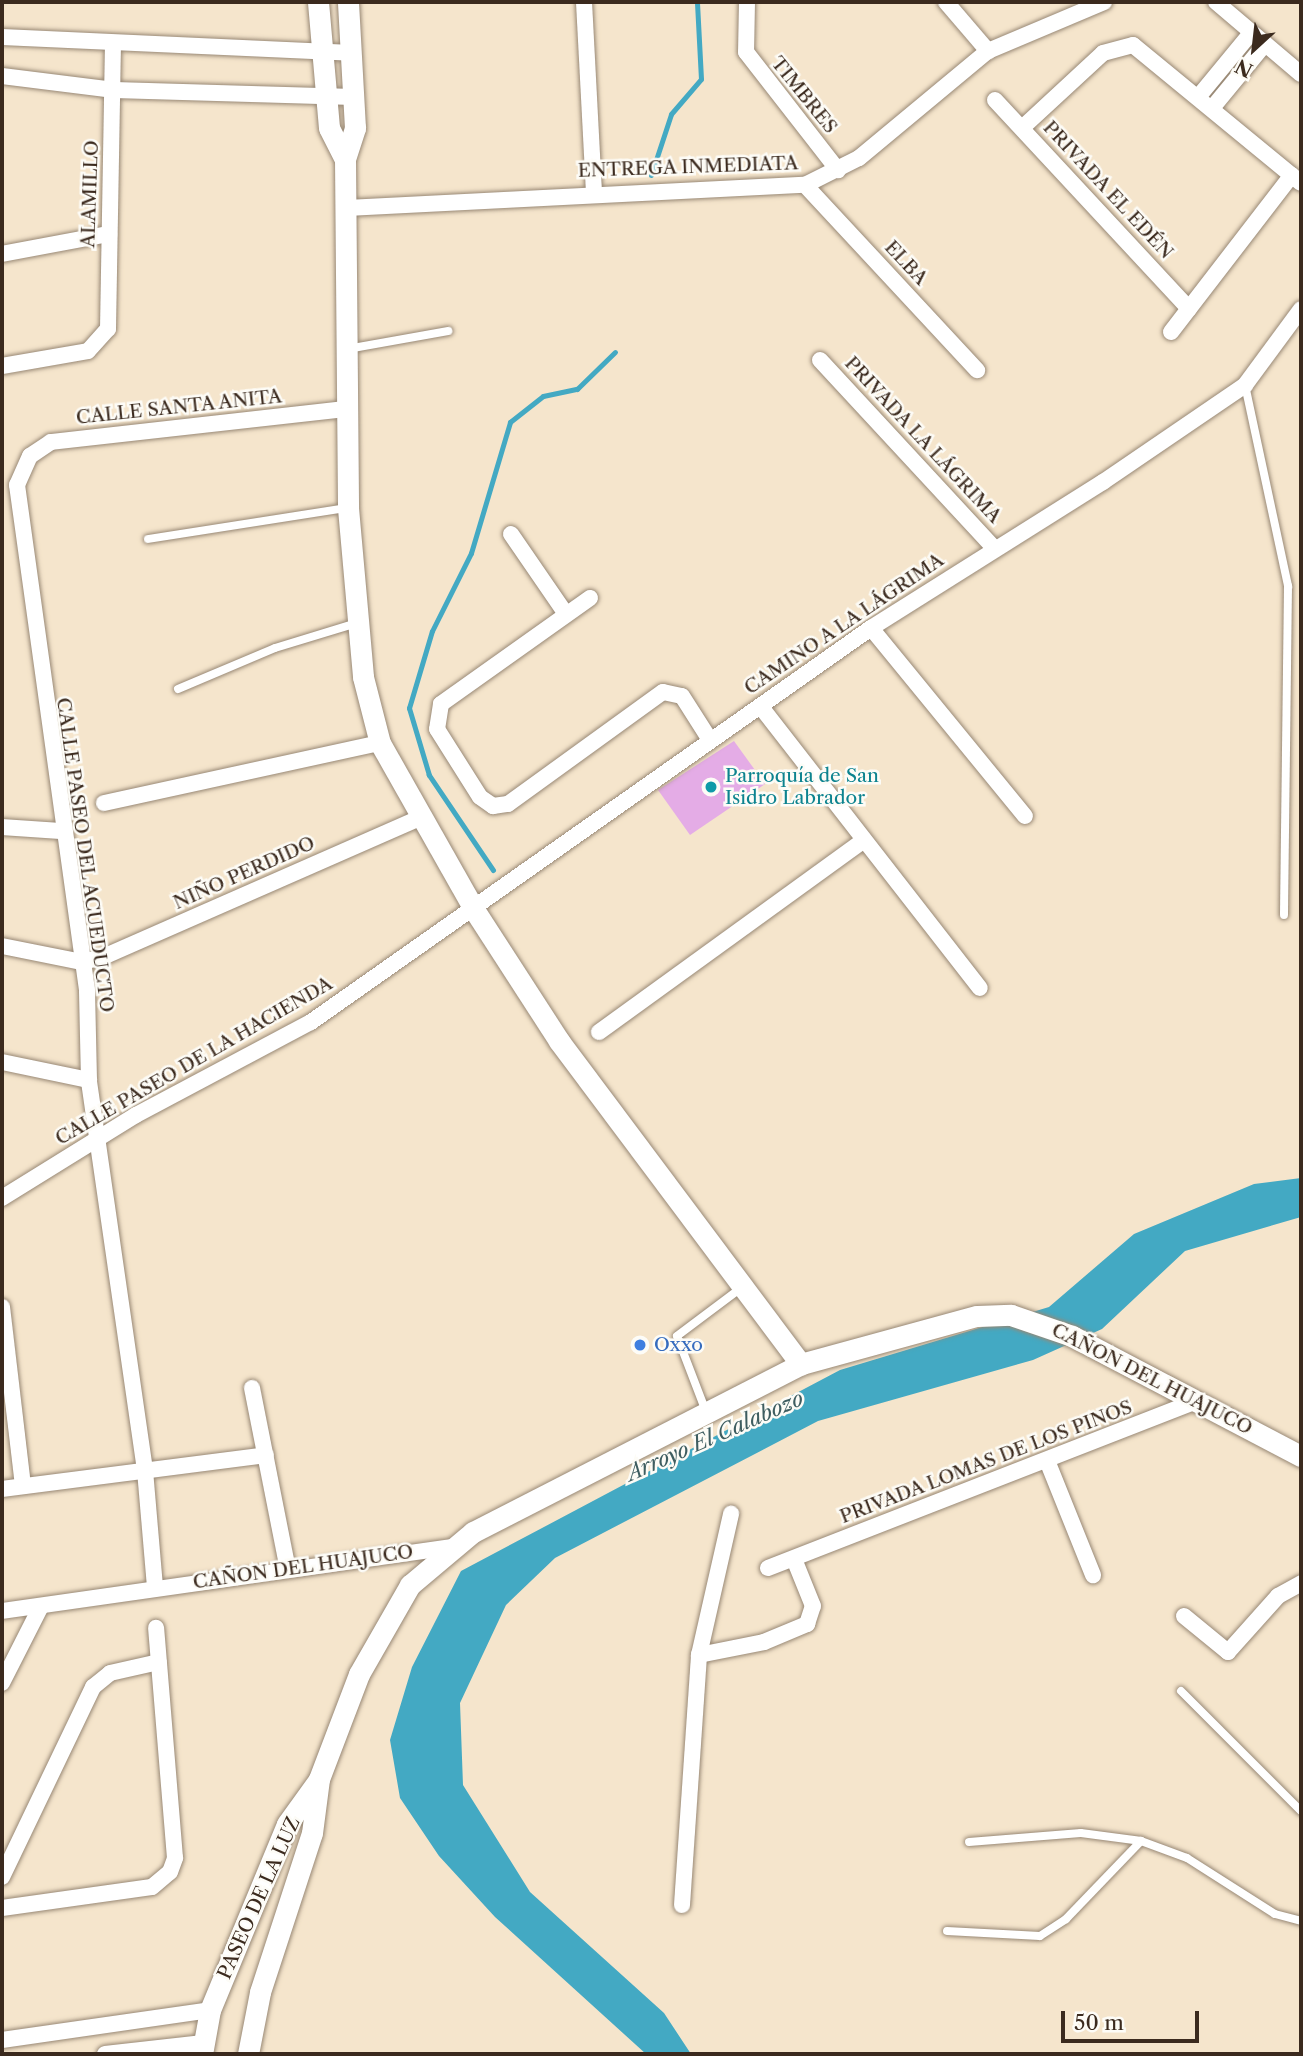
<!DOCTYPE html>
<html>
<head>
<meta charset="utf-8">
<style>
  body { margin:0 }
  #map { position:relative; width:1303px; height:2056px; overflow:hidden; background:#f5e5cc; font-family:"Libre Caslon Text",serif }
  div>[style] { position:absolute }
  .water>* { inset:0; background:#43a9c3 }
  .stream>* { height:5px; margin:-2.5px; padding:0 2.5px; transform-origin:2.5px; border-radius:2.5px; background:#43a9c3 }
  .building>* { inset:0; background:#e4ace6 }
  .roads { filter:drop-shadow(0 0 2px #988875) drop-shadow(0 0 2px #988875) }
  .lane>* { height:8px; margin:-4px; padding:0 4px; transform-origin:4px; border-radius:4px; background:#fff }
  .street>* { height:16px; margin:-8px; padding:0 8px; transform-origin:8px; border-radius:8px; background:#fff }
  .secondary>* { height:21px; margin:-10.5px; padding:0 10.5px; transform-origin:10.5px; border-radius:10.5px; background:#fff }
  .dots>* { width:19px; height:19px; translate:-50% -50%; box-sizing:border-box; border:4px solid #fdfcf7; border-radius:50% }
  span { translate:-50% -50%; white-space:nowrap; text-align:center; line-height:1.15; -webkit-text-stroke:5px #fdfcf7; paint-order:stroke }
  .street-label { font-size:19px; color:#3b2a1e }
  .culture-label { font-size:19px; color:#0d838f }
  .left { translate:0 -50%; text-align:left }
  .shop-label { font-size:19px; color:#366cbe }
  .water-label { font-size:21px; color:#3e5d60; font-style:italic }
  .frame { position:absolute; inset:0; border:4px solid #3b2a1e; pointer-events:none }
  .north { position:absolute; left:1219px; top:14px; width:70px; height:70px; -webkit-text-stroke:5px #fdfcf7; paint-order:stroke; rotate:207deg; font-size:19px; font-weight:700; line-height:28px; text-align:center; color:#3b2a1e }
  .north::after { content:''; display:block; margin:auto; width:24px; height:32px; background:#3b2a1e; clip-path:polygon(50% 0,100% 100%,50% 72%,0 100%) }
  .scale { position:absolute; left:1061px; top:2011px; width:138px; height:32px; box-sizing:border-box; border:4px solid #3b2a1e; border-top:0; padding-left:9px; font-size:21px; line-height:24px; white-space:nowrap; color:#3b2a1e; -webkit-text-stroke:5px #fdfcf7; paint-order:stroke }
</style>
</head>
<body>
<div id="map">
  <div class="water">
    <i style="clip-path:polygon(1301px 1178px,1301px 1217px,1185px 1251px,1102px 1329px,1033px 1360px,818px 1421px,555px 1558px,506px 1605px,460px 1703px,463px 1785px,530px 1892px,664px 2013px,691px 2054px,646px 2054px,495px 1917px,439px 1856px,400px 1798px,390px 1740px,412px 1667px,461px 1571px,840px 1370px,1049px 1307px,1134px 1234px,1254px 1184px)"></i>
  </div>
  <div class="stream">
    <i style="left:651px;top:175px;width:64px;rotate:-71.8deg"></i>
    <i style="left:671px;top:114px;width:46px;rotate:-49.4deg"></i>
    <i style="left:701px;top:79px;width:77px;rotate:-93deg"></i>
    <i style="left:493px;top:870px;width:115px;rotate:-124deg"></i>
    <i style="left:429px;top:775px;width:70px;rotate:-106.6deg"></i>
    <i style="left:409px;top:708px;width:80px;rotate:-73.4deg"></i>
    <i style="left:432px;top:631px;width:87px;rotate:-63.4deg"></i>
    <i style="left:471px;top:553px;width:137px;rotate:-73.4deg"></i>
    <i style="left:510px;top:422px;width:42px;rotate:-38.2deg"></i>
    <i style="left:543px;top:396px;width:35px;rotate:-12deg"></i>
    <i style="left:577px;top:389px;width:53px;rotate:-44.2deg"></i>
  </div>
  <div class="building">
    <i style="clip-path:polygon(734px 741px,765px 784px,690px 835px,658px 790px)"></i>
  </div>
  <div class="roads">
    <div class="lane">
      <i style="left:347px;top:349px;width:103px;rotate:-10.1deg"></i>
      <i style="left:1245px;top:385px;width:206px;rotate:77.9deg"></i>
      <i style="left:1288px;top:586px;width:329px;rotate:90.7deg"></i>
      <i style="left:148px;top:539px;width:199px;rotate:-8.9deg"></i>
      <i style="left:178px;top:689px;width:105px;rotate:-22.9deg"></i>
      <i style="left:275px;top:648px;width:86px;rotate:-17deg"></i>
      <i style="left:705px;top:1409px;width:78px;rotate:-111deg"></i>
      <i style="left:677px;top:1336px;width:80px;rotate:-36.9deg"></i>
      <i style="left:1181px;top:1691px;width:170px;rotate:45deg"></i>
      <i style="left:969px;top:1842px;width:112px;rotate:-4.6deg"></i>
      <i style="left:1081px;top:1833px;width:61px;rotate:7.6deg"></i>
      <i style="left:1141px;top:1841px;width:49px;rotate:20.3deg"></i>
      <i style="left:1187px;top:1858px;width:104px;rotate:32.5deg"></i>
      <i style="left:1275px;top:1914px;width:27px;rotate:15deg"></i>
      <i style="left:947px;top:1931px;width:93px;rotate:3.1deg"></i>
      <i style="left:1040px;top:1936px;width:31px;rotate:-33deg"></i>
      <i style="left:1066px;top:1919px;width:108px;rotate:-46.1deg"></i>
    </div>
    <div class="street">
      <i style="left:584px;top:2px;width:190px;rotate:87deg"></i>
      <i style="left:747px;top:2px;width:50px;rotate:91.1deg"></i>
      <i style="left:746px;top:52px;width:150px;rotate:52.1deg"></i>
      <i style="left:946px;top:2px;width:65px;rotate:49.4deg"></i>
      <i style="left:1216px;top:2px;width:111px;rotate:40.3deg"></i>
      <i style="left:2px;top:37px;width:350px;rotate:2.6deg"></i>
      <i style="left:2px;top:76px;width:113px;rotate:7.1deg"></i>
      <i style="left:114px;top:90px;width:240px;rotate:1.7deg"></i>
      <i style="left:1199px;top:96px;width:82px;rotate:-50.5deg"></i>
      <i style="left:995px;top:100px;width:285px;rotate:47.1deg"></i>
      <i style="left:1213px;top:107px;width:82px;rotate:-50.5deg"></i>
      <i style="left:1022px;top:128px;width:110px;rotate:-42.8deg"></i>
      <i style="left:1103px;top:53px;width:31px;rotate:-15deg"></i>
      <i style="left:1133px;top:45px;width:217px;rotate:39.4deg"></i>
      <i style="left:805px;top:185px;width:253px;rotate:47.1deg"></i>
      <i style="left:345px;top:208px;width:461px;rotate:-2.9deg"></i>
      <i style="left:805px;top:185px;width:60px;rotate:-26.6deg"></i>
      <i style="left:859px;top:158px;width:168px;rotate:-39.7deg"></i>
      <i style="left:988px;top:51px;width:126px;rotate:-22.9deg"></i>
      <i style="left:2px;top:254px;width:109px;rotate:-10.6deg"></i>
      <i style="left:1171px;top:332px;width:198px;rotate:-52.4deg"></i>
      <i style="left:820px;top:360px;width:256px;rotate:47.2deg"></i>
      <i style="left:2px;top:366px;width:87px;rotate:-9.9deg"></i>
      <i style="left:88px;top:351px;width:30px;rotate:-48deg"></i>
      <i style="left:108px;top:329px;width:284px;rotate:-89deg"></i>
      <i style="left:511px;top:534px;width:97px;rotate:55.5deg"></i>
      <i style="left:590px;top:598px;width:183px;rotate:144.6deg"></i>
      <i style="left:441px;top:704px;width:25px;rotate:99deg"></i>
      <i style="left:437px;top:729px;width:80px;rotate:57.7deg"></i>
      <i style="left:480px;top:797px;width:16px;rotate:35deg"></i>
      <i style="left:493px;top:806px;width:15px;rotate:-8deg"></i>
      <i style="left:508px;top:804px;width:191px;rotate:-35.9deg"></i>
      <i style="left:663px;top:692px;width:19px;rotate:12deg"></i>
      <i style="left:682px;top:696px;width:52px;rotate:57.5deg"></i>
      <i style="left:871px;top:628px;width:243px;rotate:50.7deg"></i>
      <i style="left:761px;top:707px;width:356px;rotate:52.1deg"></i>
      <i style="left:104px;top:803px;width:282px;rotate:-12.3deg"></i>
      <i style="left:2px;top:827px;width:58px;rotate:3.9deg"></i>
      <i style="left:2px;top:946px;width:82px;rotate:11.3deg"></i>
      <i style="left:82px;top:962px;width:22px;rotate:-13deg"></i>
      <i style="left:103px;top:957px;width:348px;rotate:-23.7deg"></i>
      <i style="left:599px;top:1032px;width:327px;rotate:-35.9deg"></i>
      <i style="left:2px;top:1062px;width:89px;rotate:11.7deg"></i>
      <i style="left:2px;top:1198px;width:158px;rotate:-31.8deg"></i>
      <i style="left:136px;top:1115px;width:198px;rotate:-28deg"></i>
      <i style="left:311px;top:1022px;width:685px;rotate:-35.13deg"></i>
      <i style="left:871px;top:628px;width:274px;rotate:-32.2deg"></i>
      <i style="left:1103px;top:482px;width:172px;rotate:-34.3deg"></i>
      <i style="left:1245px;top:385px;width:94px;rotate:-53.6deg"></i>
      <i style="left:2px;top:1307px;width:180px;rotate:83.3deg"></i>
      <i style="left:252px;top:1388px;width:185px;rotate:78.8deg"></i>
      <i style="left:1048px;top:1463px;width:121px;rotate:68.1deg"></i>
      <i style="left:2px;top:1489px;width:266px;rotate:-7.3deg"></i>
      <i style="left:768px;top:1568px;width:455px;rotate:-21.3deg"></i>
      <i style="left:155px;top:1587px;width:117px;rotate:-94.9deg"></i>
      <i style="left:145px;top:1470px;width:394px;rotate:-98.2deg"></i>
      <i style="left:89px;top:1080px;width:90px;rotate:-91.3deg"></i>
      <i style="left:87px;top:990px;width:510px;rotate:-97.89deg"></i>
      <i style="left:17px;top:485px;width:32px;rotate:-66deg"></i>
      <i style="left:30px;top:456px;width:25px;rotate:-34deg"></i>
      <i style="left:51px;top:442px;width:297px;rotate:-6.4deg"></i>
      <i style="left:2px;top:1611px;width:454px;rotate:-8.1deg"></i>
      <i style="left:1184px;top:1616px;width:57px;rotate:39.3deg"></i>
      <i style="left:1228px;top:1652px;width:75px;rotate:-48.2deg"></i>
      <i style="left:1278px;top:1596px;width:26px;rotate:-29deg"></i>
      <i style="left:699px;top:1655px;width:66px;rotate:-11.3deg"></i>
      <i style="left:764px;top:1642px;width:47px;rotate:-22.7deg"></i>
      <i style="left:807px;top:1624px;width:19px;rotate:-72deg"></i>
      <i style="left:813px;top:1606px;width:51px;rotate:-112deg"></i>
      <i style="left:2px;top:1683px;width:86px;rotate:-63.1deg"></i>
      <i style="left:2px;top:1877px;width:211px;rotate:-64.4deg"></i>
      <i style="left:93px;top:1687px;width:22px;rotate:-39deg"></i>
      <i style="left:110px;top:1673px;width:50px;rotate:-12.7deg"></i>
      <i style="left:682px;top:1905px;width:251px;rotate:-86.1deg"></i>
      <i style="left:699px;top:1655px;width:145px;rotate:-77.2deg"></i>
      <i style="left:2px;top:1908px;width:151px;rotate:-8deg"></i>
      <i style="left:152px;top:1887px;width:23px;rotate:-40deg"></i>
      <i style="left:170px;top:1872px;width:15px;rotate:-70deg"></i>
      <i style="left:175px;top:1858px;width:231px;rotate:-94.7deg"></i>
      <i style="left:2px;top:2040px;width:210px;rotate:-8.2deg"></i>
      <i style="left:105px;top:2054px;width:99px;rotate:-6.4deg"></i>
    </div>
    <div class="secondary">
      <i style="left:318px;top:2px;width:126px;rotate:85deg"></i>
      <i style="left:329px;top:128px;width:35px;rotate:63deg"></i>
      <i style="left:345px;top:159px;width:349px;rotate:89.5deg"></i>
      <i style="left:348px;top:508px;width:170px;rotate:84.9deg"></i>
      <i style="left:363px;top:677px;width:68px;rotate:75.6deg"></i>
      <i style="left:380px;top:743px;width:193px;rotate:60.5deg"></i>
      <i style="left:475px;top:911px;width:155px;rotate:57.1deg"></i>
      <i style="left:559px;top:1041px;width:404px;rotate:53.2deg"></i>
      <i style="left:345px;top:159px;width:33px;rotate:-72deg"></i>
      <i style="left:355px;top:128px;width:126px;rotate:-93.2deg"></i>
      <i style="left:202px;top:2054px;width:45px;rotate:-79.7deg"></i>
      <i style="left:210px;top:2010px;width:201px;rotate:-67.5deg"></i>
      <i style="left:287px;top:1824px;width:53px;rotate:-54.2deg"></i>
      <i style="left:248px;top:2054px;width:63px;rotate:-79deg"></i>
      <i style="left:260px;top:1992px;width:167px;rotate:-71.9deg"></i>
      <i style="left:312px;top:1833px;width:54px;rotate:-82.6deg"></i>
      <i style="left:319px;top:1779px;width:112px;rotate:-69.1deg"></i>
      <i style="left:359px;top:1674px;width:103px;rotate:-60.2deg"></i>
      <i style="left:410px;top:1585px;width:82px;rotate:-40.1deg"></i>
      <i style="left:473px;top:1532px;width:369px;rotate:-27.1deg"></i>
      <i style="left:801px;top:1364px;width:182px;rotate:-15.3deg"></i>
      <i style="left:977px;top:1316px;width:34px;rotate:-2deg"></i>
      <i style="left:1011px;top:1315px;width:65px;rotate:19deg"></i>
      <i style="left:1072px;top:1336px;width:259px;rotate:27.7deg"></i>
    </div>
  </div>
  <div class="dots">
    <i style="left:711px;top:787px;background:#0f9aa8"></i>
    <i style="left:640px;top:1345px;background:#3f7fe0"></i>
  </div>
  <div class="street-label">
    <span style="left:804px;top:95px;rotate:51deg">TIMBRES</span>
    <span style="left:688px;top:167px;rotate:-2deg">ENTREGA INMEDIATA</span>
    <span style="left:1108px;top:190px;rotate:47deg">PRIVADA EL EDÉN</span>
    <span style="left:90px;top:194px;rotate:-88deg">ALAMILLO</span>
    <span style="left:906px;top:263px;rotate:47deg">ELBA</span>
    <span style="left:179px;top:407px;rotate:-6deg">CALLE SANTA ANITA</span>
    <span style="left:923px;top:440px;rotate:47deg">PRIVADA LA LÁGRIMA</span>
    <span style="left:844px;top:624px;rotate:-34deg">CAMINO A LA LÁGRIMA</span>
    <span style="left:85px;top:855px;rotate:82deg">CALLE PASEO DEL ACUEDUCTO</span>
    <span style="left:244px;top:873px;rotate:-24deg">NIÑO PERDIDO</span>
    <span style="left:194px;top:1061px;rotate:-30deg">CALLE PASEO DE LA HACIENDA</span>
    <span style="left:1152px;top:1379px;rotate:27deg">CAÑON DEL HUAJUCO</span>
    <span style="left:986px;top:1462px;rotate:-21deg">PRIVADA LOMAS DE LOS PINOS</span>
    <span style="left:303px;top:1567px;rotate:-8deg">CAÑON DEL HUAJUCO</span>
    <span style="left:259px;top:1898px;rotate:-66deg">PASEO DE LA LUZ</span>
  </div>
  <div class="culture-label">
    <span class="left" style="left:725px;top:787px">Parroquía de San<br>Isidro Labrador</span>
  </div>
  <div class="shop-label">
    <span class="left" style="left:654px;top:1345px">Oxxo</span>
  </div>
  <div class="water-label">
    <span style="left:715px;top:1436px;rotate:-24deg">Arroyo El Calabozo</span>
  </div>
  <div class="frame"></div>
  <div class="north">N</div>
  <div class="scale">50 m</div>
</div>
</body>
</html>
